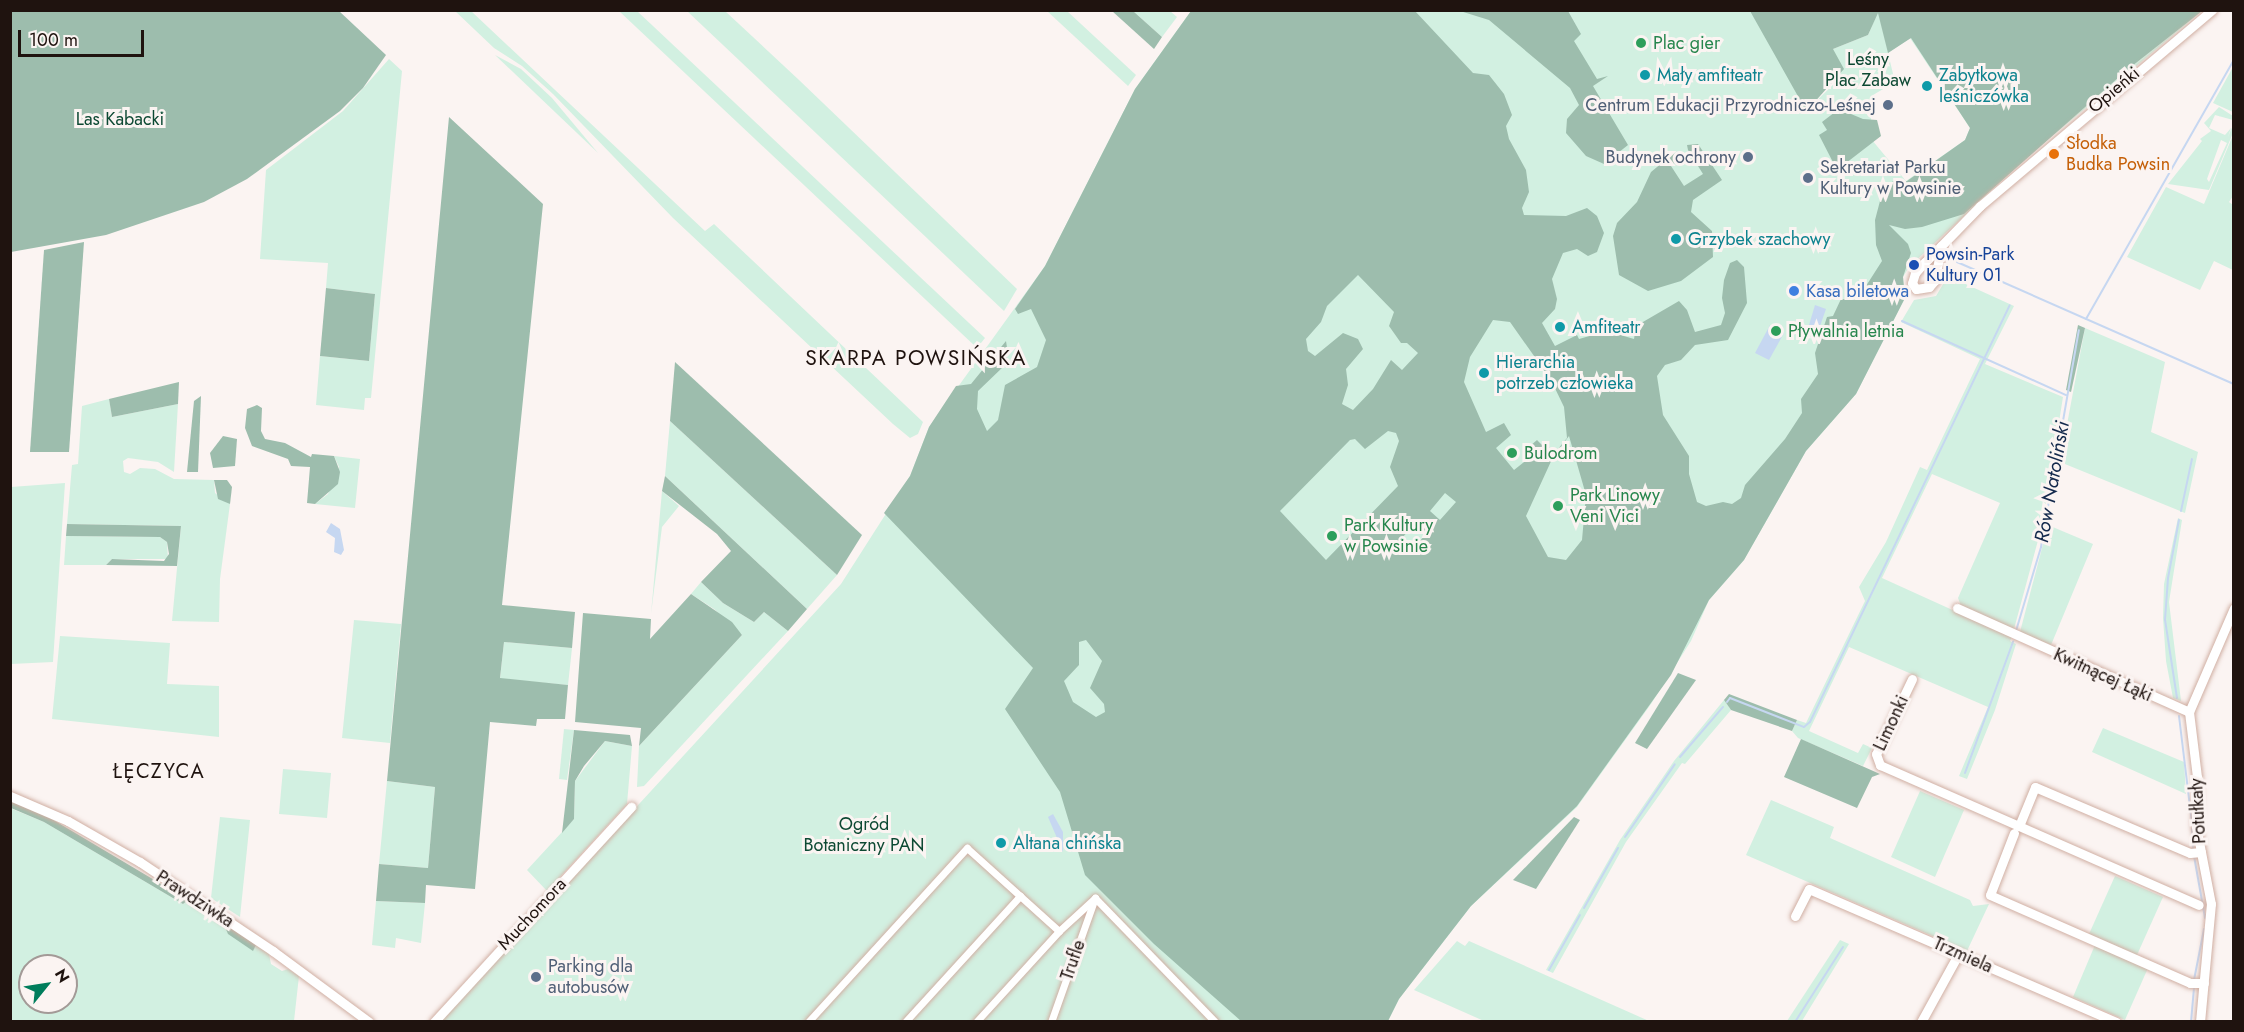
<!DOCTYPE html>
<html>
<head>
<meta charset="utf-8">
<style>
  body { margin:0 }
  #map { position:relative; width:2244px; height:1032px; overflow:hidden; background:#fbf4f2; font-family:Jost,sans-serif }
  div>[style] { position:absolute }
  .green>* { inset:0; background:#d2f0e1 }
  .forest>* { inset:0; background:#9dbdad }
  .water>* { inset:0; background:#c6d7f1 }
  .stream>* { height:2px; margin:-1px; padding:0 1px; transform-origin:1px; border-radius:1px; background:#c6d7f1 }
  .roads { filter:drop-shadow(0 0 2px #d0afa3) drop-shadow(0 0 2px #d0afa3) }
  .pedestrian>* { height:7px; margin:-3.5px; padding:0 3.5px; transform-origin:3.5px; border-radius:3.5px; background:#fff }
  .minor>* { height:9px; margin:-4.5px; padding:0 4.5px; transform-origin:4.5px; border-radius:4.5px; background:#fff }
  .dots>* { width:16px; height:16px; translate:-50% -50%; box-sizing:border-box; border:3px solid #fbf4f2; border-radius:50% }
  span { translate:-50% -50%; white-space:nowrap; text-align:center; line-height:1.15; -webkit-text-stroke:6px #fbf4f2; paint-order:stroke }
  .leisure-label { font-size:18px; color:#27864d }
  .left { translate:0 -50%; text-align:left }
  .park-label { font-size:18px; color:#0d4933 }
  .culture-label { font-size:18px; color:#0d838f }
  .street-label { font-size:18px; color:#1f130f }
  .service-label { font-size:18px; color:#4e5e75 }
  .right { translate:-100% -50%; text-align:right }
  .food-label { font-size:18px; color:#c56008 }
  .transit-label { font-size:18px; color:#164399 }
  .shop-label { font-size:18px; color:#366cbe }
  .water-label { font-size:20px; color:#13294c; font-style:italic }
  .neighbourhood-label { font-size:20px; color:#1f130f; letter-spacing:1.5px }
  .quarter-label { font-size:21px; color:#1f130f; letter-spacing:1.5px }
  .frame { position:absolute; inset:0; border:12px solid #1f130f; pointer-events:none }
  .north { position:absolute; left:18px; top:954px; width:60px; height:60px; box-sizing:border-box; background:#fbf4f2; border:2px solid #a39a97; border-radius:50%; rotate:60deg; font-size:16px; font-weight:700; line-height:24px; text-align:center; color:#1f130f }
  .north::after { content:''; display:block; margin:auto; width:21px; height:27px; background:#007d5c; clip-path:polygon(50% 0,100% 100%,50% 72%,0 100%) }
  .scale { position:absolute; left:18px; top:30px; width:126px; height:27px; box-sizing:border-box; border:3px solid #1f130f; border-top:0; padding-left:8px; font-size:18px; line-height:21px; white-space:nowrap; color:#1f130f; -webkit-text-stroke:4px #fbf4f2; paint-order:stroke }
</style>
</head>
<body>
<div id="map">
  <div class="green">
    <i style="clip-path:polygon(455px 11px,471px 11px,705px 231px,714px 224px,923px 422px,918px 434px,910px 438px,893px 424px,673px 218px,553px 94px,522px 66px,494px 48px)"></i>
    <i style="clip-path:polygon(619px 11px,637px 11px,985px 338px,977px 348px)"></i>
    <i style="clip-path:polygon(687px 11px,725px 11px,799px 80px,1017px 289px,1004px 311px)"></i>
    <i style="clip-path:polygon(1047px 11px,1067px 11px,1136px 75px,1128px 86px)"></i>
    <i style="clip-path:polygon(1133px 11px,1170px 11px,1177px 17px,1162px 37px)"></i>
    <i style="clip-path:polygon(evenodd,1191px 11px,1869px 11px,1787px 75px,1812px 105px,1836px 82px,1840px 62px,1832px 53px,1833px 49px,1868px 35px,1878px 12px,2202px 11px,2026px 158px,1909px 267px,1903px 277px,1905px 298px,1856px 394px,1806px 451px,1744px 560px,1709px 600px,1691px 641px,1651px 704px,1577px 807px,1471px 906px,1399px 999px,1388px 1021px,439px 1022px,841px 584px,910px 476px,929px 427px,1045px 266px,1135px 89px,1191px 11px,1910px 38px,1970px 128px,1965px 140px,1906px 181px,1872px 140px,1837px 170px,1827px 130px,1871px 120px,1873px 95px,1895px 82px,1888px 53px,1910px 38px)"></i>
    <i style="clip-path:polygon(495px 55px,521px 69px,552px 98px,598px 153px)"></i>
    <i style="clip-path:polygon(389px 59px,402px 71px,371px 398px,365px 398px,364px 410px,316px 405px,320px 356px,369px 361px,375px 294px,326px 288px,328px 263px,260px 259px,266px 170px,343px 111px)"></i>
    <i style="clip-path:polygon(2233px 67px,2233px 112px,2213px 103px)"></i>
    <i style="clip-path:polygon(evenodd,2219px 107px,2233px 116px,2233px 120px,2215px 115px,2209px 128px,2225px 135px,2231px 128px,2228px 137px,2233px 125px,2233px 133px,2209px 190px,2168px 184px,2202px 141px,2200px 139px,2211px 131px,2204px 123px,2219px 107px,2221px 140px,2227px 143px,2209px 182px,2207px 179px,2221px 140px)"></i>
    <i style="clip-path:polygon(2233px 135px,2233px 196px,2229px 202px,2233px 205px,2233px 270px,2214px 261px,2200px 290px,2127px 257px,2166px 187px,2204px 204px)"></i>
    <i style="clip-path:polygon(1948px 276px,2014px 306px,1985px 364px,2063px 397px,2043px 522px,2014px 629px,1961px 606px,1958px 598px,2000px 503px,1932px 474px,1882px 578px,2012px 637px,2010px 641px,2016px 644px,1995px 710px,1967px 779px,1959px 776px,1988px 707px,1849px 647px,1809px 731px,1858px 753px,1863px 744px,1872px 748px,1863px 766px,1798px 738px,1792px 731px,1797px 720px,1806px 723px,1865px 601px,1859px 587px,1886px 542px,1920px 467px,1927px 470px,1980px 359px,1901px 322px,1914px 300px,1936px 296px)"></i>
    <i style="clip-path:polygon(2085px 328px,2165px 362px,2151px 432px,2198px 452px,2185px 513px,2060px 462px)"></i>
    <i style="clip-path:polygon(109px 399px,112px 417px,178px 404px,174px 472px,158px 462px,128px 458px,123px 461px,124px 472px,130px 474px,140px 468px,155px 469px,174px 479px,214px 480px,215px 493px,230px 504px,220px 579px,219px 622px,172px 621px,181px 526px,67px 524px,72px 465px,78px 464px,82px 406px)"></i>
    <i style="clip-path:polygon(670px 421px,837px 575px,807px 609px,665px 476px)"></i>
    <i style="clip-path:polygon(334px 456px,360px 459px,355px 508px,315px 504px,328px 494px,339px 467px)"></i>
    <i style="clip-path:polygon(65px 483px,53px 662px,11px 664px,11px 487px)"></i>
    <i style="clip-path:polygon(662px 491px,679px 506px,662px 527px,651px 614px)"></i>
    <i style="clip-path:polygon(2178px 518px,2182px 520px,2169px 602px,2181px 701px,2173px 698px,2166px 661px,2163px 618px,2164px 584px)"></i>
    <i style="clip-path:polygon(2048px 525px,2093px 544px,2051px 645px,2020px 632px)"></i>
    <i style="clip-path:polygon(66px 536px,160px 537px,167px 542px,168px 559px,112px 559px,106px 565px,64px 565px)"></i>
    <i style="clip-path:polygon(701px 582px,723px 603px,754px 622px,764px 612px,788px 631px,644px 786px,637px 787px,639px 746px,742px 635px,714px 609px,691px 594px)"></i>
    <i style="clip-path:polygon(354px 620px,401px 624px,390px 743px,342px 738px)"></i>
    <i style="clip-path:polygon(60px 636px,170px 643px,167px 684px,219px 686px,219px 737px,52px 719px)"></i>
    <i style="clip-path:polygon(504px 642px,572px 648px,568px 685px,500px 679px)"></i>
    <i style="clip-path:polygon(1724px 700px,1731px 710px,1685px 764px,1682px 763px,1626px 842px,1553px 973px,1546px 970px,1620px 840px,1674px 761px)"></i>
    <i style="clip-path:polygon(2103px 728px,2184px 762px,2186px 794px,2092px 752px)"></i>
    <i style="clip-path:polygon(564px 729px,574px 730px,567px 780px,559px 779px)"></i>
    <i style="clip-path:polygon(605px 741px,632px 746px,627px 804px,547px 891px,527px 870px,574px 819px,575px 781px)"></i>
    <i style="clip-path:polygon(283px 769px,331px 773px,327px 818px,279px 814px)"></i>
    <i style="clip-path:polygon(387px 781px,435px 787px,428px 868px,379px 864px)"></i>
    <i style="clip-path:polygon(1920px 791px,1964px 810px,1935px 877px,1891px 857px)"></i>
    <i style="clip-path:polygon(1771px 800px,1834px 827px,1830px 838px,1970px 900px,1973px 906px,1989px 904px,1967px 951px,1746px 855px)"></i>
    <i style="clip-path:polygon(evenodd,10px 808px,44px 822px,183px 904px,188px 900px,223px 922px,253px 950px,256px 945px,269px 954px,271px 964px,282px 971px,288px 969px,299px 976px,294px 1021px,11px 1021px,10px 808px,30px 966px,66px 966px,66px 1002px,30px 1002px,30px 966px)"></i>
    <i style="clip-path:polygon(220px 817px,250px 820px,240px 917px,211px 898px)"></i>
    <i style="clip-path:polygon(2115px 876px,2163px 897px,2137px 955px,2089px 934px)"></i>
    <i style="clip-path:polygon(376px 901px,425px 903px,421px 943px,396px 938px,395px 948px,372px 945px)"></i>
    <i style="clip-path:polygon(1840px 940px,1849px 944px,1802px 1021px,1787px 1021px)"></i>
    <i style="clip-path:polygon(1457px 941px,1465px 946px,1469px 941px,1649px 1021px,1484px 1021px,1414px 990px)"></i>
    <i style="clip-path:polygon(2095px 945px,2148px 968px,2125px 1020px,2073px 997px)"></i>
  </div>
  <div class="forest">
    <i style="clip-path:polygon(11px 10px,339px 11px,386px 55px,363px 88px,340px 111px,247px 179px,204px 202px,106px 235px,11px 252px)"></i>
    <i style="clip-path:polygon(1112px 11px,1133px 11px,1162px 37px,1154px 49px)"></i>
    <i style="clip-path:polygon(evenodd,1191px 11px,1415px 11px,1473px 73px,1489px 75px,1504px 94px,1512px 115px,1506px 126px,1509px 139px,1526px 170px,1529px 192px,1522px 208px,1524px 215px,1566px 216px,1587px 208px,1597px 216px,1604px 233px,1597px 252px,1588px 256px,1577px 249px,1563px 253px,1552px 279px,1557px 299px,1555px 309px,1542px 323px,1555px 346px,1577px 335px,1579px 339px,1607px 331px,1634px 339px,1636px 326px,1679px 301px,1687px 310px,1695px 332px,1721px 325px,1725px 313px,1722px 298px,1724px 280px,1730px 263px,1737px 260px,1744px 267px,1747px 303px,1728px 340px,1695px 345px,1681px 360px,1665px 365px,1657px 376px,1663px 415px,1689px 456px,1689px 474px,1697px 502px,1706px 506px,1723px 502px,1732px 504px,1741px 498px,1745px 485px,1785px 439px,1802px 413px,1801px 399px,1818px 374px,1815px 353px,1827px 317px,1833px 316px,1841px 299px,1857px 300px,1882px 261px,1876px 245px,1875px 220px,1880px 201px,1893px 181px,1907px 181px,1965px 140px,1970px 128px,1911px 38px,1888px 53px,1878px 13px,1868px 35px,1833px 49px,1844px 69px,1812px 105px,1804px 107px,1750px 11px,2202px 11px,2127px 70px,1964px 214px,1922px 227px,1905px 229px,1889px 225px,1908px 244px,1911px 253px,1903px 277px,1905px 298px,1856px 394px,1806px 451px,1744px 560px,1709px 600px,1671px 675px,1577px 806px,1471px 906px,1399px 999px,1388px 1021px,1241px 1021px,1154px 944px,1085px 875px,1060px 792px,1005px 709px,1033px 668px,884px 513px,910px 476px,929px 427px,956px 386px,971px 384px,1006px 341px,1008px 354px,1003px 367px,978px 391px,977px 409px,987px 431px,998px 420px,1005px 385px,1037px 367px,1046px 340px,1031px 309px,1018px 314px,1015px 309px,1045px 266px,1135px 89px,1191px 11px,1358px 275px,1394px 312px,1389px 326px,1401px 343px,1407px 343px,1418px 353px,1402px 370px,1391px 360px,1373px 389px,1353px 410px,1342px 404px,1348px 385px,1346px 369px,1363px 349px,1358px 339px,1343px 333px,1315px 356px,1308px 351px,1306px 339px,1321px 322px,1327px 306px,1358px 275px,1191px 11px,1493px 320px,1510px 322px,1551px 380px,1564px 407px,1567px 438px,1558px 449px,1544px 447px,1537px 440px,1530px 446px,1529px 458px,1514px 470px,1496px 448px,1511px 435px,1504px 423px,1486px 432px,1464px 382px,1470px 357px,1493px 320px,1191px 11px,1388px 431px,1396px 433px,1399px 441px,1390px 467px,1398px 486px,1326px 560px,1280px 511px,1350px 440px,1355px 439px,1365px 449px,1388px 431px,1191px 11px,1569px 436px,1586px 495px,1582px 540px,1566px 560px,1548px 557px,1526px 516px,1553px 457px,1569px 436px,1191px 11px,1445px 493px,1456px 502px,1440px 520px,1430px 511px,1445px 493px,1191px 11px,1416px 522px,1427px 533px,1407px 555px,1396px 545px,1416px 522px,1191px 11px,1086px 640px,1102px 661px,1090px 688px,1104px 704px,1105px 712px,1096px 717px,1073px 702px,1064px 681px,1079px 665px,1079px 642px,1086px 640px)"></i>
    <i style="clip-path:polygon(1460px 11px,1568px 11px,1581px 34px,1574px 41px,1597px 79px,1608px 76px,1593px 86px,1628px 145px,1604px 164px,1586px 156px,1566px 133px,1567px 119px,1579px 105px,1570px 88px,1489px 20px)"></i>
    <i style="clip-path:polygon(1839px 109px,1863px 119px,1877px 120px,1881px 136px,1837px 170px,1819px 135px,1827px 130px,1822px 122px)"></i>
    <i style="clip-path:polygon(449px 117px,543px 204px,502px 605px,575px 612px,572px 648px,504px 642px,500px 678px,568px 685px,565px 719px,537px 719px,536px 726px,490px 722px,475px 889px,426px 885px,425px 903px,376px 901px,379px 864px,428px 868px,435px 787px,387px 781px)"></i>
    <i style="clip-path:polygon(1698px 144px,1722px 180px,1693px 200px,1691px 212px,1712px 231px,1713px 257px,1681px 281px,1648px 291px,1619px 275px,1613px 236px,1617px 223px,1637px 202px,1651px 172px,1674px 153px,1679px 160px,1671px 166px,1684px 186px,1703px 174px,1688px 150px,1687px 145px)"></i>
    <i style="clip-path:polygon(84px 242px,69px 452px,30px 452px,44px 250px)"></i>
    <i style="clip-path:polygon(326px 288px,375px 294px,369px 361px,320px 356px)"></i>
    <i style="clip-path:polygon(2078px 325px,2085px 328px,2071px 392px,2066px 390px)"></i>
    <i style="clip-path:polygon(675px 362px,862px 535px,837px 575px,670px 421px)"></i>
    <i style="clip-path:polygon(179px 382px,178px 404px,112px 417px,109px 399px)"></i>
    <i style="clip-path:polygon(201px 396px,198px 472px,187px 472px,194px 401px)"></i>
    <i style="clip-path:polygon(257px 405px,262px 408px,261px 431px,265px 439px,285px 443px,311px 457px,312px 454px,334px 456px,340px 472px,338px 484px,315px 504px,307px 503px,310px 467px,291px 466px,288px 459px,252px 446px,245px 428px,247px 409px)"></i>
    <i style="clip-path:polygon(223px 436px,237px 439px,235px 466px,213px 468px,210px 453px)"></i>
    <i style="clip-path:polygon(665px 476px,807px 609px,788px 631px,764px 612px,754px 622px,723px 603px,701px 582px,731px 551px,717px 534px,662px 491px)"></i>
    <i style="clip-path:polygon(214px 480px,227px 480px,232px 487px,230px 504px,218px 499px)"></i>
    <i style="clip-path:polygon(67px 524px,181px 526px,177px 566px,106px 565px,112px 559px,164px 561px,169px 554px,167px 542px,160px 537px,66px 536px)"></i>
    <i style="clip-path:polygon(691px 594px,732px 622px,742px 635px,639px 746px,641px 728px,575px 722px,583px 613px,651px 619px,650px 639px)"></i>
    <i style="clip-path:polygon(1678px 673px,1696px 680px,1647px 749px,1635px 743px)"></i>
    <i style="clip-path:polygon(1729px 694px,1797px 720px,1792px 731px,1731px 710px,1724px 700px)"></i>
    <i style="clip-path:polygon(574px 730px,630px 735px,632px 746px,605px 741px,584px 766px,575px 781px,574px 819px,562px 833px)"></i>
    <i style="clip-path:polygon(1801px 739px,1880px 774px,1872px 777px,1857px 808px,1784px 777px)"></i>
    <i style="clip-path:polygon(10px 800px,35px 809px,188px 900px,183px 904px,44px 822px,11px 808px)"></i>
    <i style="clip-path:polygon(1574px 817px,1580px 820px,1536px 889px,1513px 880px)"></i>
    <i style="clip-path:polygon(223px 922px,256px 945px,253px 951px,228px 934px)"></i>
  </div>
  <div class="water">
    <i style="clip-path:polygon(1815px 305px,1826px 309px,1819px 329px,1809px 325px)"></i>
    <i style="clip-path:polygon(1770px 325px,1784px 333px,1769px 360px,1755px 353px)"></i>
    <i style="clip-path:polygon(331px 523px,340px 529px,344px 550px,341px 555px,334px 552px,335px 538px,326px 532px)"></i>
    <i style="clip-path:polygon(1053px 814px,1063px 832px,1063px 852px,1048px 817px)"></i>
  </div>
  <div class="stream">
    <i style="left:1957px;top:262px;width:303px;rotate:23.8deg"></i>
    <i style="left:2086px;top:319px;width:298px;rotate:-60.3deg"></i>
    <i style="left:1902px;top:321px;width:180px;rotate:24.3deg"></i>
    <i style="left:2181px;top:511px;width:53px;rotate:-78.1deg"></i>
    <i style="left:2016px;top:631px;width:88px;rotate:-73.4deg"></i>
    <i style="left:2041px;top:547px;width:220px;rotate:-80.1deg"></i>
    <i style="left:2177px;top:698px;width:79px;rotate:-98.7deg"></i>
    <i style="left:2165px;top:620px;width:42px;rotate:-85.9deg"></i>
    <i style="left:2168px;top:578px;width:59px;rotate:-79.3deg"></i>
    <i style="left:1727px;top:702px;width:5px;rotate:-53deg"></i>
    <i style="left:1730px;top:698px;width:79px;rotate:21.4deg"></i>
    <i style="left:1804px;top:727px;width:8px;rotate:-40deg"></i>
    <i style="left:1810px;top:722px;width:462px;rotate:-64.4deg"></i>
    <i style="left:2179px;top:716px;width:108px;rotate:83.1deg"></i>
    <i style="left:1680px;top:757px;width:66px;rotate:-49.3deg"></i>
    <i style="left:1965px;top:773px;width:140px;rotate:-69.9deg"></i>
    <i style="left:2192px;top:829px;width:21px;rotate:87deg"></i>
    <i style="left:1625px;top:837px;width:88px;rotate:-55.6deg"></i>
    <i style="left:2194px;top:856px;width:63px;rotate:79.9deg"></i>
    <i style="left:1584px;top:908px;width:69px;rotate:-60.5deg"></i>
    <i style="left:1549px;top:970px;width:63px;rotate:-60.6deg"></i>
    <i style="left:2194px;top:980px;width:52px;rotate:-78.9deg"></i>
    <i style="left:1795px;top:1022px;width:89px;rotate:-57.4deg"></i>
    <i style="left:2191px;top:1022px;width:37px;rotate:-85deg"></i>
  </div>
  <div class="roads">
    <div class="pedestrian">
      <i style="left:1095px;top:898px;width:173px;rotate:45.9deg"></i>
      <i style="left:808px;top:1022px;width:236px;rotate:-47.6deg"></i>
      <i style="left:967px;top:848px;width:124px;rotate:42.1deg"></i>
      <i style="left:905px;top:1022px;width:171px;rotate:-47.6deg"></i>
      <i style="left:976px;top:1022px;width:123px;rotate:-47.6deg"></i>
      <i style="left:1059px;top:931px;width:49px;rotate:-42.5deg"></i>
      <i style="left:1051px;top:1022px;width:132px;rotate:-70.5deg"></i>
    </div>
    <div class="minor">
      <i style="left:1941px;top:246px;width:35px;rotate:100deg"></i>
      <i style="left:1935px;top:280px;width:9px;rotate:131deg"></i>
      <i style="left:1929px;top:287px;width:13px;rotate:171deg"></i>
      <i style="left:1916px;top:289px;width:7px;rotate:-124deg"></i>
      <i style="left:1912px;top:283px;width:10px;rotate:-73deg"></i>
      <i style="left:1915px;top:273px;width:15px;rotate:-48deg"></i>
      <i style="left:1925px;top:262px;width:23px;rotate:-45deg"></i>
      <i style="left:1941px;top:246px;width:56px;rotate:-45.7deg"></i>
      <i style="left:1980px;top:206px;width:304px;rotate:-40.2deg"></i>
      <i style="left:1957px;top:608px;width:254px;rotate:24.1deg"></i>
      <i style="left:1912px;top:679px;width:83px;rotate:115.6deg"></i>
      <i style="left:1876px;top:754px;width:12px;rotate:70deg"></i>
      <i style="left:1880px;top:765px;width:348px;rotate:23.7deg"></i>
      <i style="left:10px;top:796px;width:63px;rotate:23.3deg"></i>
      <i style="left:68px;top:821px;width:83px;rotate:29.7deg"></i>
      <i style="left:140px;top:862px;width:160px;rotate:33.8deg"></i>
      <i style="left:273px;top:951px;width:119px;rotate:36.5deg"></i>
      <i style="left:2019px;top:826px;width:42px;rotate:-67.7deg"></i>
      <i style="left:2035px;top:787px;width:168px;rotate:23.1deg"></i>
      <i style="left:2190px;top:853px;width:11px;rotate:-5deg"></i>
      <i style="left:2014px;top:833px;width:66px;rotate:111.2deg"></i>
      <i style="left:1990px;top:895px;width:219px;rotate:23.7deg"></i>
      <i style="left:2190px;top:983px;width:14px"></i>
      <i style="left:1795px;top:916px;width:30px;rotate:-63deg"></i>
      <i style="left:1809px;top:889px;width:335px;rotate:23.4deg"></i>
      <i style="left:434px;top:1022px;width:292px;rotate:-47.5deg"></i>
      <i style="left:1921px;top:1022px;width:79px;rotate:-61.2deg"></i>
      <i style="left:2200px;top:1022px;width:119px;rotate:-84.7deg"></i>
      <i style="left:2211px;top:904px;width:79px;rotate:-100.9deg"></i>
      <i style="left:2196px;top:826px;width:49px;rotate:-88.8deg"></i>
      <i style="left:2197px;top:777px;width:65px;rotate:-97deg"></i>
      <i style="left:2189px;top:712px;width:113px;rotate:-66.6deg"></i>
    </div>
  </div>
  <div class="dots">
    <i style="left:1641px;top:43px;background:#2e9e5b"></i>
    <i style="left:1645px;top:75px;background:#0f9aa8"></i>
    <i style="left:1927px;top:86px;background:#0f9aa8"></i>
    <i style="left:1888px;top:105px;background:#5c6f8a"></i>
    <i style="left:2054px;top:154px;background:#e8710a"></i>
    <i style="left:1748px;top:157px;background:#5c6f8a"></i>
    <i style="left:1808px;top:178px;background:#5c6f8a"></i>
    <i style="left:1676px;top:239px;background:#0f9aa8"></i>
    <i style="left:1914px;top:265px;background:#1a4fb4"></i>
    <i style="left:1794px;top:291px;background:#3f7fe0"></i>
    <i style="left:1560px;top:327px;background:#0f9aa8"></i>
    <i style="left:1776px;top:331px;background:#2e9e5b"></i>
    <i style="left:1484px;top:373px;background:#0f9aa8"></i>
    <i style="left:1512px;top:453px;background:#2e9e5b"></i>
    <i style="left:1558px;top:506px;background:#2e9e5b"></i>
    <i style="left:1332px;top:536px;background:#2e9e5b"></i>
    <i style="left:1001px;top:843px;background:#0f9aa8"></i>
    <i style="left:536px;top:977px;background:#5c6f8a"></i>
  </div>
  <div class="leisure-label">
    <span class="left" style="left:1653px;top:43px">Plac gier</span>
    <span class="left" style="left:1788px;top:331px">Pływalnia letnia</span>
    <span class="left" style="left:1524px;top:453px">Bulodrom</span>
    <span class="left" style="left:1570px;top:506px">Park Linowy<br>Veni Vici</span>
    <span class="left" style="left:1344px;top:536px">Park Kultury<br>w Powsinie</span>
  </div>
  <div class="park-label">
    <span style="left:1868px;top:70px">Leśny<br>Plac Zabaw</span>
    <span style="left:120px;top:119px">Las Kabacki</span>
    <span style="left:864px;top:835px">Ogród<br>Botaniczny PAN</span>
  </div>
  <div class="culture-label">
    <span class="left" style="left:1657px;top:75px">Mały amfiteatr</span>
    <span class="left" style="left:1939px;top:86px">Zabytkowa<br>leśniczówka</span>
    <span class="left" style="left:1688px;top:239px">Grzybek szachowy</span>
    <span class="left" style="left:1572px;top:327px">Amfiteatr</span>
    <span class="left" style="left:1496px;top:373px">Hierarchia<br>potrzeb człowieka</span>
    <span class="left" style="left:1013px;top:843px">Altana chińska</span>
  </div>
  <div class="street-label">
    <span style="left:2114px;top:90px;rotate:-40deg">Opieńki</span>
    <span style="left:2103px;top:675px;rotate:24deg">Kwitnącej Łąki</span>
    <span style="left:1891px;top:723px;rotate:-65deg">Limonki</span>
    <span style="left:2198px;top:811px;rotate:-93deg">Potułkały</span>
    <span style="left:195px;top:899px;rotate:33deg">Prawdziwka</span>
    <span style="left:532px;top:914px;rotate:-47deg">Muchomora</span>
    <span style="left:1963px;top:955px;rotate:24deg">Trzmiela</span>
    <span style="left:1073px;top:960px;rotate:-71deg">Trufle</span>
  </div>
  <div class="service-label">
    <span class="right" style="left:1876px;top:105px">Centrum Edukacji Przyrodniczo-Leśnej</span>
    <span class="right" style="left:1736px;top:157px">Budynek ochrony</span>
    <span class="left" style="left:1820px;top:178px">Sekretariat Parku<br>Kultury w Powsinie</span>
    <span class="left" style="left:548px;top:977px">Parking dla<br>autobusów</span>
  </div>
  <div class="food-label">
    <span class="left" style="left:2066px;top:154px">Słodka<br>Budka Powsin</span>
  </div>
  <div class="transit-label">
    <span class="left" style="left:1926px;top:265px">Powsin-Park<br>Kultury 01</span>
  </div>
  <div class="shop-label">
    <span class="left" style="left:1806px;top:291px">Kasa biletowa</span>
  </div>
  <div class="water-label">
    <span style="left:2052px;top:482px;rotate:-80deg">Rów Natoliński</span>
  </div>
  <div class="neighbourhood-label">
    <span style="left:159px;top:771px">ŁĘCZYCA</span>
  </div>
  <div class="quarter-label">
    <span style="left:916px;top:358px">SKARPA POWSIŃSKA</span>
  </div>
  <div class="frame"></div>
  <div class="north">N</div>
  <div class="scale">100 m</div>
</div>
</body>
</html>
